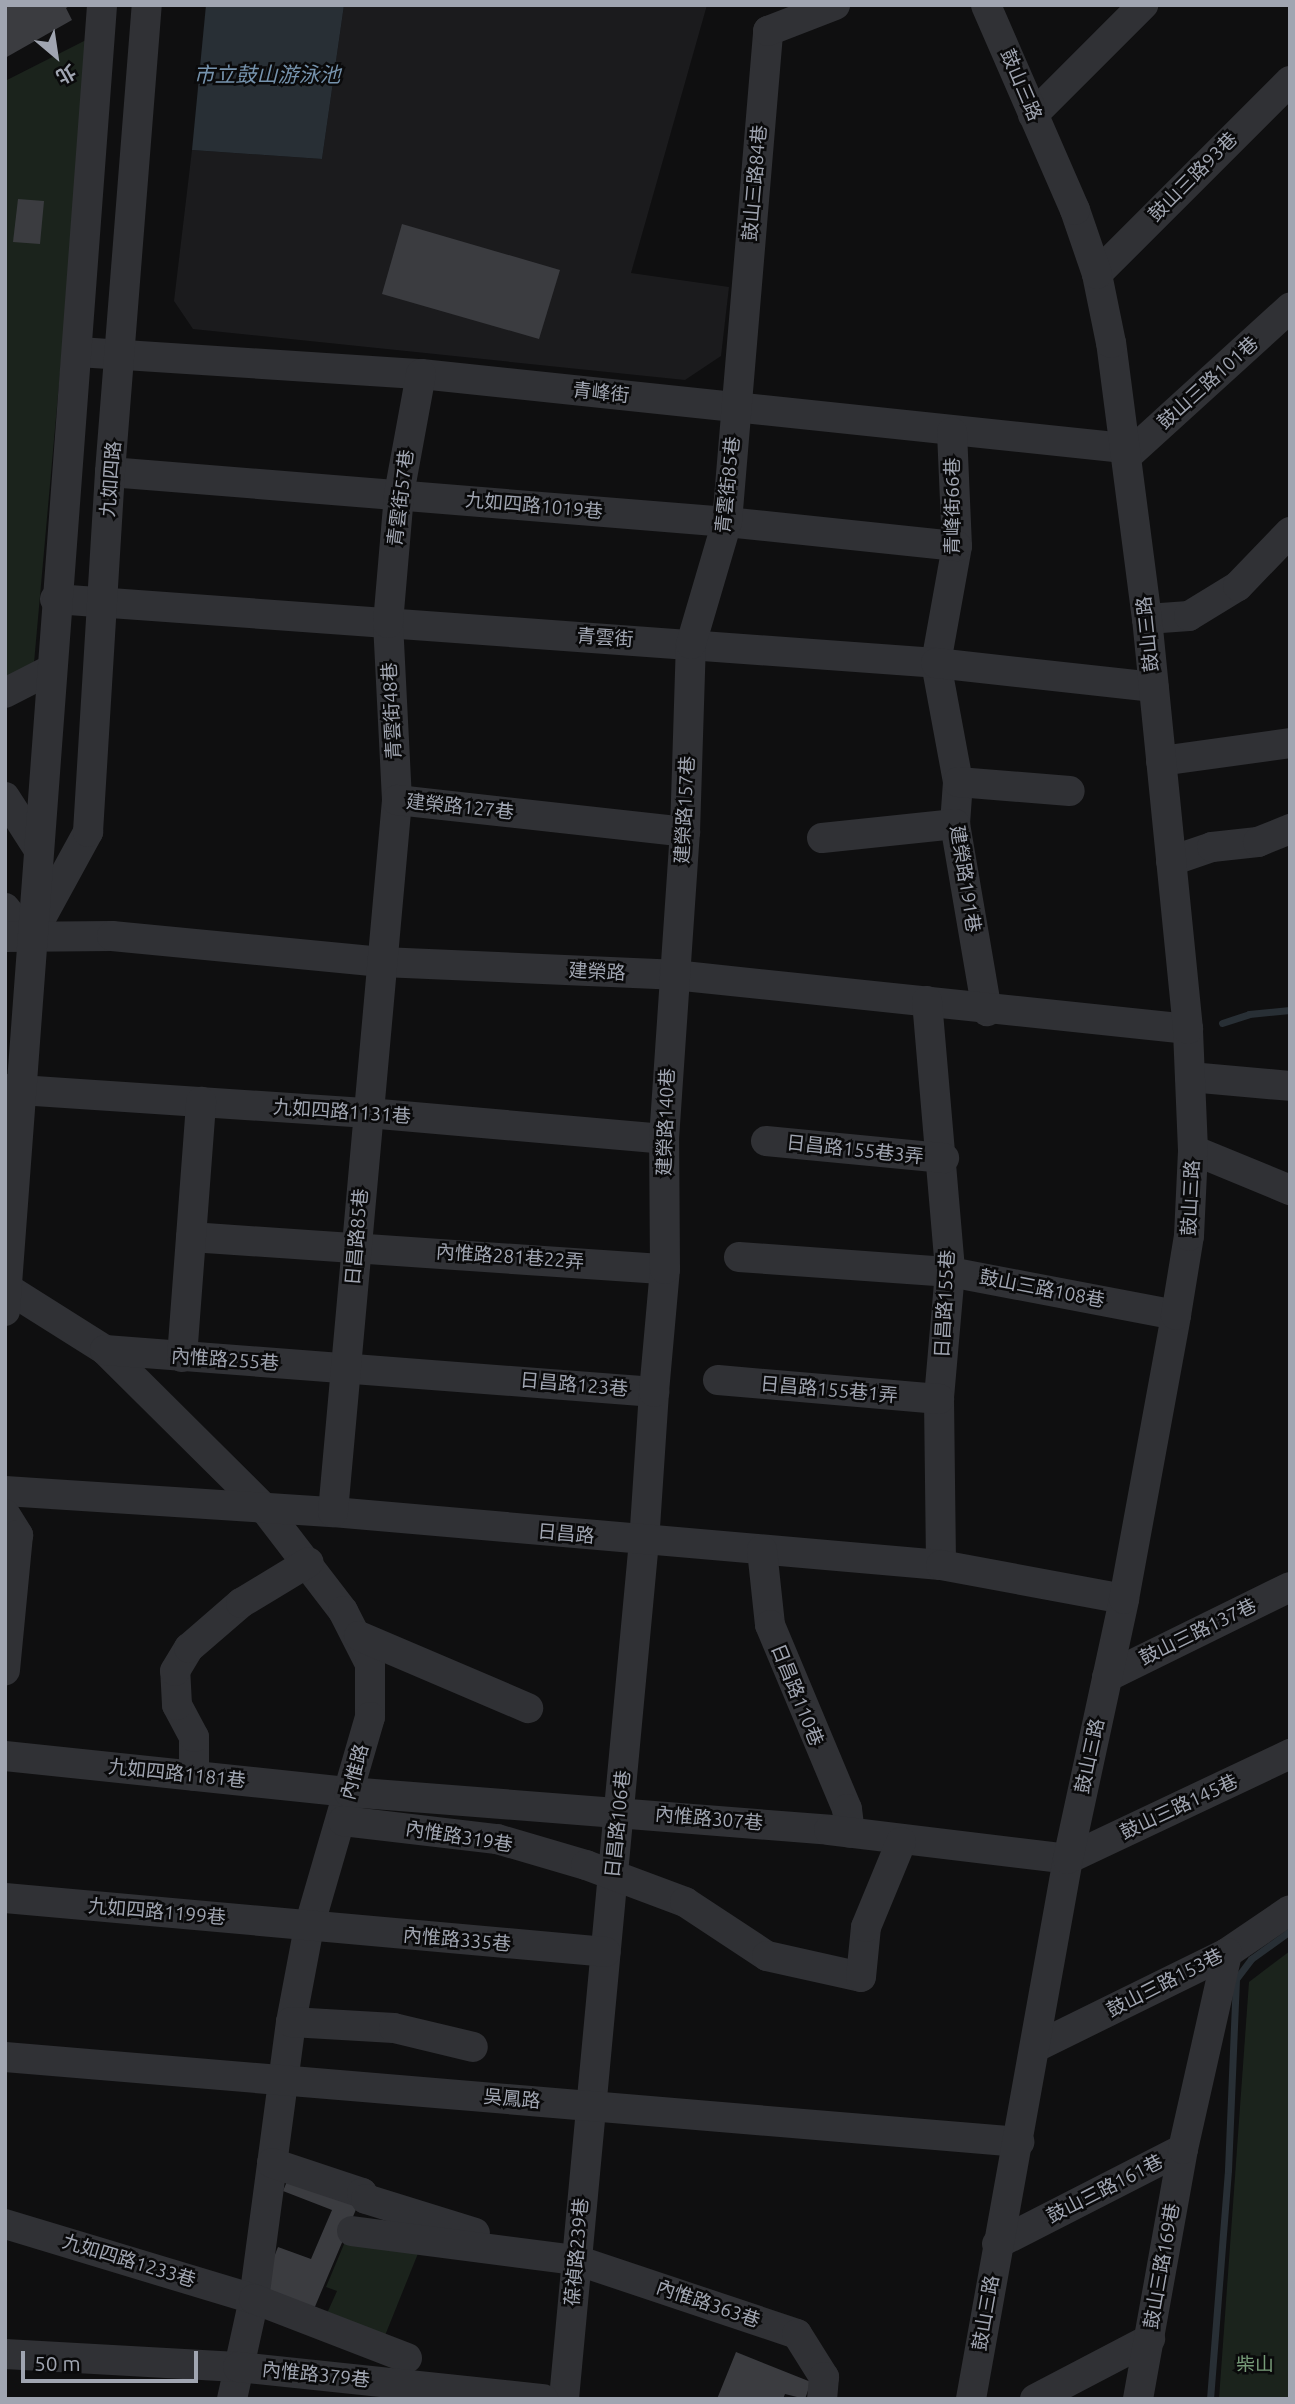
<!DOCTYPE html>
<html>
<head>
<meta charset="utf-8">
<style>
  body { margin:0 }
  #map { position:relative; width:1295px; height:2404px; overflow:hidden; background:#0f0f10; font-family:Ubuntu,"Noto Sans TC",sans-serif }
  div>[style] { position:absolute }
  .built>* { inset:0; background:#1b1b1d }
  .green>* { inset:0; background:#1b231c }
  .water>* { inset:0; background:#282f35 }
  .stream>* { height:7px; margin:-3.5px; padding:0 3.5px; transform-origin:3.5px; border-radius:3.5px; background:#282f35 }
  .building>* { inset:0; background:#3b3c40 }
  .minor>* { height:30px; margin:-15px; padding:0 15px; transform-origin:15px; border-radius:15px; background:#303135 }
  span { translate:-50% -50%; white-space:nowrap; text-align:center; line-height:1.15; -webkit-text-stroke:5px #0a0a0b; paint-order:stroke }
  .street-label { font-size:19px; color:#a0a5b1 }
  .park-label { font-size:19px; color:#779c79 }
  .water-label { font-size:21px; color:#7693ad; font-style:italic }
  .frame { position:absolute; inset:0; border:7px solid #a0a5b1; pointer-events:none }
  .north { position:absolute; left:21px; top:21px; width:70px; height:70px; -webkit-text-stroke:5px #0a0a0b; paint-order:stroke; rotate:151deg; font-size:19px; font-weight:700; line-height:28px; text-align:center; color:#a0a5b1 }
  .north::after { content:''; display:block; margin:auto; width:24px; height:32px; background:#a0a5b1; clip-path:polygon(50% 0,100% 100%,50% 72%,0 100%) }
  .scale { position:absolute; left:21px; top:2351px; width:177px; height:32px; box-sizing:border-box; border:4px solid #a0a5b1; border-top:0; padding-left:9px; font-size:21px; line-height:24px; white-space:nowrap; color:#a0a5b1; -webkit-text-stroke:5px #0a0a0b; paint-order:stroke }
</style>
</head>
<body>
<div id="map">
  <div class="built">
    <i style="clip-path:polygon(344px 5px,707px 5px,631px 273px,729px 287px,721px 356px,685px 380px,193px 329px,174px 301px,192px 150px,322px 159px)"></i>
  </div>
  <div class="green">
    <i style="clip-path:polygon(90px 38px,34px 663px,5px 679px,5px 81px)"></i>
    <i style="clip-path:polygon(1290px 1951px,1290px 2399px,1219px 2399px,1249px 1982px)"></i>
    <i style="clip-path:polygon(347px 2237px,421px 2246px,382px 2343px,324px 2320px,337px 2291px,326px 2287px)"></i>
  </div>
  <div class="water">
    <i style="clip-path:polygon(206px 5px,344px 5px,322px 159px,192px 150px)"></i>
  </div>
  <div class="stream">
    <i style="left:1222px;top:1023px;width:28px;rotate:-18deg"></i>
    <i style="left:1249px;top:1014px;width:41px;rotate:-5.6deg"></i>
    <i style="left:1210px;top:2399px;width:230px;rotate:-85.5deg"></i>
    <i style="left:1228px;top:2170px;width:191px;rotate:-87.6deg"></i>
    <i style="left:1236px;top:1979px;width:25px;rotate:-53deg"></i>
    <i style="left:1251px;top:1959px;width:48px;rotate:-35.7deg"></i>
  </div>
  <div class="building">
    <i style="clip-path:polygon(5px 5px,71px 5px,66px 8px,72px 20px,5px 58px)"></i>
    <i style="clip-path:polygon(18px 199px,44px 201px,40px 244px,13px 242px)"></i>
    <i style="clip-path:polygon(402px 224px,560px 270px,539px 339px,382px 294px)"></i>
    <i style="clip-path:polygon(290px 2174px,360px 2200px,314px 2309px,262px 2287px,278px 2247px,311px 2259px,332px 2210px,283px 2191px)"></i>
    <i style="clip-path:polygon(736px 2352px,811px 2382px,805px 2399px,785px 2394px,783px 2399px,717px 2399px)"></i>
  </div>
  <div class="minor">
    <i style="left:1033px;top:115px;width:156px;rotate:-45deg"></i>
    <i style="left:1097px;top:274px;width:273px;rotate:-45deg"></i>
    <i style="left:78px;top:352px;width:344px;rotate:3.7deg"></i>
    <i style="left:421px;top:374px;width:707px;rotate:6.01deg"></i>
    <i style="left:952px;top:432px;width:114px;rotate:87.5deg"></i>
    <i style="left:957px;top:546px;width:119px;rotate:100.2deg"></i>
    <i style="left:936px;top:663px;width:121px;rotate:79.5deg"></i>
    <i style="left:958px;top:782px;width:42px;rotate:94.1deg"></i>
    <i style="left:955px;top:824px;width:190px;rotate:80.3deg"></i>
    <i style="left:1126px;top:457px;width:222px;rotate:-42.3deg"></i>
    <i style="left:110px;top:472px;width:619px;rotate:4.63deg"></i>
    <i style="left:727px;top:522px;width:231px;rotate:6deg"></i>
    <i style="left:55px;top:599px;width:883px;rotate:4.15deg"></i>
    <i style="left:936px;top:663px;width:219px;rotate:6.3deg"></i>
    <i style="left:1147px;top:619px;width:42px;rotate:-4.1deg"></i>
    <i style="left:1189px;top:616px;width:57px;rotate:-31.5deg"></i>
    <i style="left:1238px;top:586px;width:75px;rotate:-46.1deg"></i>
    <i style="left:5px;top:693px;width:51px;rotate:-27.1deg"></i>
    <i style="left:1161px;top:761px;width:130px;rotate:-7.9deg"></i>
    <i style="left:958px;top:782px;width:112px;rotate:4.6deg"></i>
    <i style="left:5px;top:797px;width:59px;rotate:57.4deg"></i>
    <i style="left:397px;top:800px;width:177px;rotate:-92.9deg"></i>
    <i style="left:388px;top:623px;width:129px;rotate:-85.1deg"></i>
    <i style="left:399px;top:494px;width:122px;rotate:-79.6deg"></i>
    <i style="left:822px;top:838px;width:134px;rotate:-6deg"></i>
    <i style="left:1171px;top:861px;width:43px;rotate:-18.9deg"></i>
    <i style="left:1212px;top:847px;width:46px;rotate:-6.2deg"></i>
    <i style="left:1258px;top:842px;width:35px;rotate:-22deg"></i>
    <i style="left:5px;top:908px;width:40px;rotate:51deg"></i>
    <i style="left:35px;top:929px;width:111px;rotate:-61.3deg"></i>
    <i style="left:88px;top:832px;width:361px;rotate:-86.5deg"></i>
    <i style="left:110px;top:472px;width:468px;rotate:-85.5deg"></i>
    <i style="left:5px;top:937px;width:107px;rotate:-0.5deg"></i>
    <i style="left:112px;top:936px;width:271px;rotate:5.5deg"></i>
    <i style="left:382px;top:962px;width:292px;rotate:2.5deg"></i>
    <i style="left:674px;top:975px;width:517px;rotate:6deg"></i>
    <i style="left:927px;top:1001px;width:272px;rotate:85.1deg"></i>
    <i style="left:950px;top:1272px;width:127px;rotate:95deg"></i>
    <i style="left:939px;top:1399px;width:166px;rotate:89.3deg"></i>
    <i style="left:1190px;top:1077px;width:100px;rotate:5.1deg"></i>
    <i style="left:5px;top:1089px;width:364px;rotate:3.8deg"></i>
    <i style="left:368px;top:1113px;width:297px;rotate:5deg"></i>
    <i style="left:766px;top:1141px;width:179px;rotate:5.5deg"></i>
    <i style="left:1193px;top:1150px;width:105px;rotate:22.4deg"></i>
    <i style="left:191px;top:1237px;width:475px;rotate:3.9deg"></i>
    <i style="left:739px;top:1257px;width:212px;rotate:4.1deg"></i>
    <i style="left:950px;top:1272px;width:230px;rotate:10.8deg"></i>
    <i style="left:5px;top:1287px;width:118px;rotate:32.2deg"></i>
    <i style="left:105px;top:1350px;width:224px;rotate:44.8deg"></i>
    <i style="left:264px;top:1508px;width:130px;rotate:52.5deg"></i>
    <i style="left:343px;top:1611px;width:59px;rotate:63deg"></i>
    <i style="left:370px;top:1664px;width:53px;rotate:90deg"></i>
    <i style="left:370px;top:1717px;width:219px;rotate:106.2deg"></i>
    <i style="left:309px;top:1927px;width:97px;rotate:100.7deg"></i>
    <i style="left:291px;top:2022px;width:279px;rotate:97.6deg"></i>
    <i style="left:254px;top:2299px;width:102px;rotate:102.4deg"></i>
    <i style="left:5px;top:1311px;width:1310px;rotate:-85.75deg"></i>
    <i style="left:105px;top:1350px;width:551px;rotate:4.37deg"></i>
    <i style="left:654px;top:1392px;width:149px;rotate:93.8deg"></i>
    <i style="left:644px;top:1541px;width:862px;rotate:95.33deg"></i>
    <i style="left:182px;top:1357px;width:256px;rotate:-85.7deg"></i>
    <i style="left:718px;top:1380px;width:222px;rotate:4.9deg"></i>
    <i style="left:654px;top:1392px;width:123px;rotate:-84.9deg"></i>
    <i style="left:665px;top:1269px;width:130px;rotate:-90.4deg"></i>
    <i style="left:664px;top:1139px;width:308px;rotate:-86.1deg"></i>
    <i style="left:685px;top:832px;width:188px;rotate:-88.2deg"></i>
    <i style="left:691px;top:644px;width:127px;rotate:-73.6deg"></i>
    <i style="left:727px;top:522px;width:493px;rotate:-85.2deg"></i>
    <i style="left:768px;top:31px;width:72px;rotate:-21.2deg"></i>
    <i style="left:5px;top:1491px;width:329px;rotate:3.7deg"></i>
    <i style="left:333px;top:1512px;width:610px;rotate:4.98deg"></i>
    <i style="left:941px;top:1565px;width:186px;rotate:10.5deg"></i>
    <i style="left:333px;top:1512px;width:715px;rotate:-84.86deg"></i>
    <i style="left:397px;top:800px;width:290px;rotate:6.3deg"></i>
    <i style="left:5px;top:1514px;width:25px;rotate:58deg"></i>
    <i style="left:18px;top:1535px;width:136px;rotate:95.5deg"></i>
    <i style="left:762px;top:1550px;width:75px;rotate:83.9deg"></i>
    <i style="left:770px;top:1625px;width:199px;rotate:67.3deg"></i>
    <i style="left:847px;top:1809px;width:24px;rotate:83deg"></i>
    <i style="left:359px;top:1636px;width:184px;rotate:23.1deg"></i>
    <i style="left:1107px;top:1677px;width:204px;rotate:-26.2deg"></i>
    <i style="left:5px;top:1756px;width:346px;rotate:6deg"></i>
    <i style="left:349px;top:1792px;width:482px;rotate:4.5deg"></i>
    <i style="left:829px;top:1830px;width:241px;rotate:6.9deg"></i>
    <i style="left:1068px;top:1859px;width:246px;rotate:-25.3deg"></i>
    <i style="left:194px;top:1776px;width:39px;rotate:-90deg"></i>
    <i style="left:194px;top:1737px;width:36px;rotate:-118deg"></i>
    <i style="left:177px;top:1705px;width:34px;rotate:-93deg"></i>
    <i style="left:175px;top:1671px;width:27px;rotate:-59deg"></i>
    <i style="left:189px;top:1648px;width:69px;rotate:-40.9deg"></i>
    <i style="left:241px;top:1603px;width:79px;rotate:-31.1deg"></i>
    <i style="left:343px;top:1821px;width:155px;rotate:6.7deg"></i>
    <i style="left:497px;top:1839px;width:93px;rotate:16.3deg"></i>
    <i style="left:586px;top:1865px;width:106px;rotate:20.5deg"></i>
    <i style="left:685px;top:1902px;width:98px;rotate:33.4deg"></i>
    <i style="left:767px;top:1956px;width:96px;rotate:12.6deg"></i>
    <i style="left:861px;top:1977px;width:50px;rotate:-84.3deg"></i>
    <i style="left:866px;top:1927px;width:92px;rotate:-67.6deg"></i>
    <i style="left:5px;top:1898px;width:603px;rotate:5.13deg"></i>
    <i style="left:291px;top:2022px;width:103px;rotate:3.3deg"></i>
    <i style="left:394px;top:2028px;width:81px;rotate:13.5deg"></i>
    <i style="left:1036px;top:2047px;width:213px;rotate:-26.2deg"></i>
    <i style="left:1227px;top:1953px;width:76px;rotate:-34.3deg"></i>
    <i style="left:5px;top:2057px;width:1018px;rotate:4.79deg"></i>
    <i style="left:272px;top:2163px;width:95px;rotate:18.4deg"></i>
    <i style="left:362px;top:2193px;width:7px;rotate:56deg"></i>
    <i style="left:366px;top:2199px;width:114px;rotate:17.3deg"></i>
    <i style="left:5px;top:2224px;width:260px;rotate:16.8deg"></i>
    <i style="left:254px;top:2299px;width:164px;rotate:21.1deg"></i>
    <i style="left:352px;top:2231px;width:226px;rotate:7.4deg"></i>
    <i style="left:576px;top:2260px;width:233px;rotate:18.5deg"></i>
    <i style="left:797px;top:2334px;width:51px;rotate:57.9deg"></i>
    <i style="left:824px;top:2377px;width:22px;rotate:95deg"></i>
    <i style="left:997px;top:2244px;width:209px;rotate:-27.1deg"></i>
    <i style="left:5px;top:2354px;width:233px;rotate:3.2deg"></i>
    <i style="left:238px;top:2367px;width:307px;rotate:6deg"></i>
    <i style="left:971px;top:2399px;width:549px;rotate:-79.82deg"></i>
    <i style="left:1068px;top:1859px;width:266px;rotate:-77.8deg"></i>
    <i style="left:1124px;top:1599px;width:289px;rotate:-79.6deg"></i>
    <i style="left:1176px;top:1315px;width:80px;rotate:-80.7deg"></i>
    <i style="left:1189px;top:1236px;width:86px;rotate:-87.3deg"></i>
    <i style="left:1193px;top:1150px;width:121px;rotate:-92.4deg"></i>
    <i style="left:1188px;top:1029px;width:412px;rotate:-95.7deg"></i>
    <i style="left:1147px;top:619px;width:278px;rotate:-97.4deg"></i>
    <i style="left:1111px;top:343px;width:70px;rotate:-101.5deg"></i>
    <i style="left:1097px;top:274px;width:68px;rotate:-109deg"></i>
    <i style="left:1075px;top:210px;width:223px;rotate:-113.5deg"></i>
    <i style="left:1035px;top:2399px;width:130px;rotate:-27.6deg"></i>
    <i style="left:1138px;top:2399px;width:254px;rotate:-79.8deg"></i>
    <i style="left:1183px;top:2149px;width:201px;rotate:-77.3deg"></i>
  </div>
  <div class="street-label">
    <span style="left:1021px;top:85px;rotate:67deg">鼓山三路</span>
    <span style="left:1193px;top:177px;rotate:-45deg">鼓山三路93巷</span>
    <span style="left:755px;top:183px;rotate:-85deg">鼓山三路84巷</span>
    <span style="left:1208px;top:383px;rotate:-42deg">鼓山三路101巷</span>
    <span style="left:601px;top:393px;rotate:6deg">青峰街</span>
    <span style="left:111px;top:479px;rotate:-85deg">九如四路</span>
    <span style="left:728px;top:485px;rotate:-84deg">青雲街85巷</span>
    <span style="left:401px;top:498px;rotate:-83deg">青雲街57巷</span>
    <span style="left:534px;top:506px;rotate:5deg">九如四路1019巷</span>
    <span style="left:953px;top:506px;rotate:-90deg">青峰街66巷</span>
    <span style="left:1148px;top:634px;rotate:-96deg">鼓山三路</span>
    <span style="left:605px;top:638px;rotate:4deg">青雲街</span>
    <span style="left:392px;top:711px;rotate:-93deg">青雲街48巷</span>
    <span style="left:460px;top:807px;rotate:6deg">建榮路127巷</span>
    <span style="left:685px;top:810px;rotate:-87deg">建榮路157巷</span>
    <span style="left:965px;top:879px;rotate:81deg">建榮路191巷</span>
    <span style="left:597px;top:972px;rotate:3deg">建榮路</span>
    <span style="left:342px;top:1112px;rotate:4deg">九如四路1131巷</span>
    <span style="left:666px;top:1122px;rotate:-88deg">建榮路140巷</span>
    <span style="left:855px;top:1150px;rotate:6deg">日昌路155巷3弄</span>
    <span style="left:1191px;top:1198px;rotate:-87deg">鼓山三路</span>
    <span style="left:357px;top:1237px;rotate:-85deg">日昌路85巷</span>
    <span style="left:510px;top:1257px;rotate:4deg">內惟路281巷22弄</span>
    <span style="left:1042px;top:1289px;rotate:11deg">鼓山三路108巷</span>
    <span style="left:945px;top:1304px;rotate:-87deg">日昌路155巷</span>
    <span style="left:225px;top:1360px;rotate:4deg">內惟路255巷</span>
    <span style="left:574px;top:1385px;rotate:5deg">日昌路123巷</span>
    <span style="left:829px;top:1390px;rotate:5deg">日昌路155巷1弄</span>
    <span style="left:566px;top:1534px;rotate:5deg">日昌路</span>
    <span style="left:1198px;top:1632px;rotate:-26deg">鼓山三路137巷</span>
    <span style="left:797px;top:1695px;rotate:68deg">日昌路110巷</span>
    <span style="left:1090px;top:1756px;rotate:-78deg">鼓山三路</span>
    <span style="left:355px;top:1772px;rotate:-75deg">內惟路</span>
    <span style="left:177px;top:1774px;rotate:6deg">九如四路1181巷</span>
    <span style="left:1179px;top:1807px;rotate:-25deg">鼓山三路145巷</span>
    <span style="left:709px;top:1819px;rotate:5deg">內惟路307巷</span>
    <span style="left:618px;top:1824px;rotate:-84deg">日昌路106巷</span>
    <span style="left:459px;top:1837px;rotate:9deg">內惟路319巷</span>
    <span style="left:157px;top:1912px;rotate:5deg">九如四路1199巷</span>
    <span style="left:457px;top:1940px;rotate:5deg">內惟路335巷</span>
    <span style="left:1165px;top:1983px;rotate:-27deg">鼓山三路153巷</span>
    <span style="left:512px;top:2099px;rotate:5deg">吳鳳路</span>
    <span style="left:1105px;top:2189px;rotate:-27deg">鼓山三路161巷</span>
    <span style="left:577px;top:2252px;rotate:-85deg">葆禎路239巷</span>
    <span style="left:129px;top:2261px;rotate:17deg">九如四路1233巷</span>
    <span style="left:1162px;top:2266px;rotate:-80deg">鼓山三路169巷</span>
    <span style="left:708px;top:2304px;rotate:19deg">內惟路363巷</span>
    <span style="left:986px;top:2313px;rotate:-80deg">鼓山三路</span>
    <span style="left:316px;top:2375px;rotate:6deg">內惟路379巷</span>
  </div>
  <div class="park-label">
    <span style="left:1255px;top:2365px">柴山</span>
  </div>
  <div class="water-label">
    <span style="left:267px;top:74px">市立鼓山游泳池</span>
  </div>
  <div class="frame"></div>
  <div class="north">北</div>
  <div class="scale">50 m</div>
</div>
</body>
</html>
